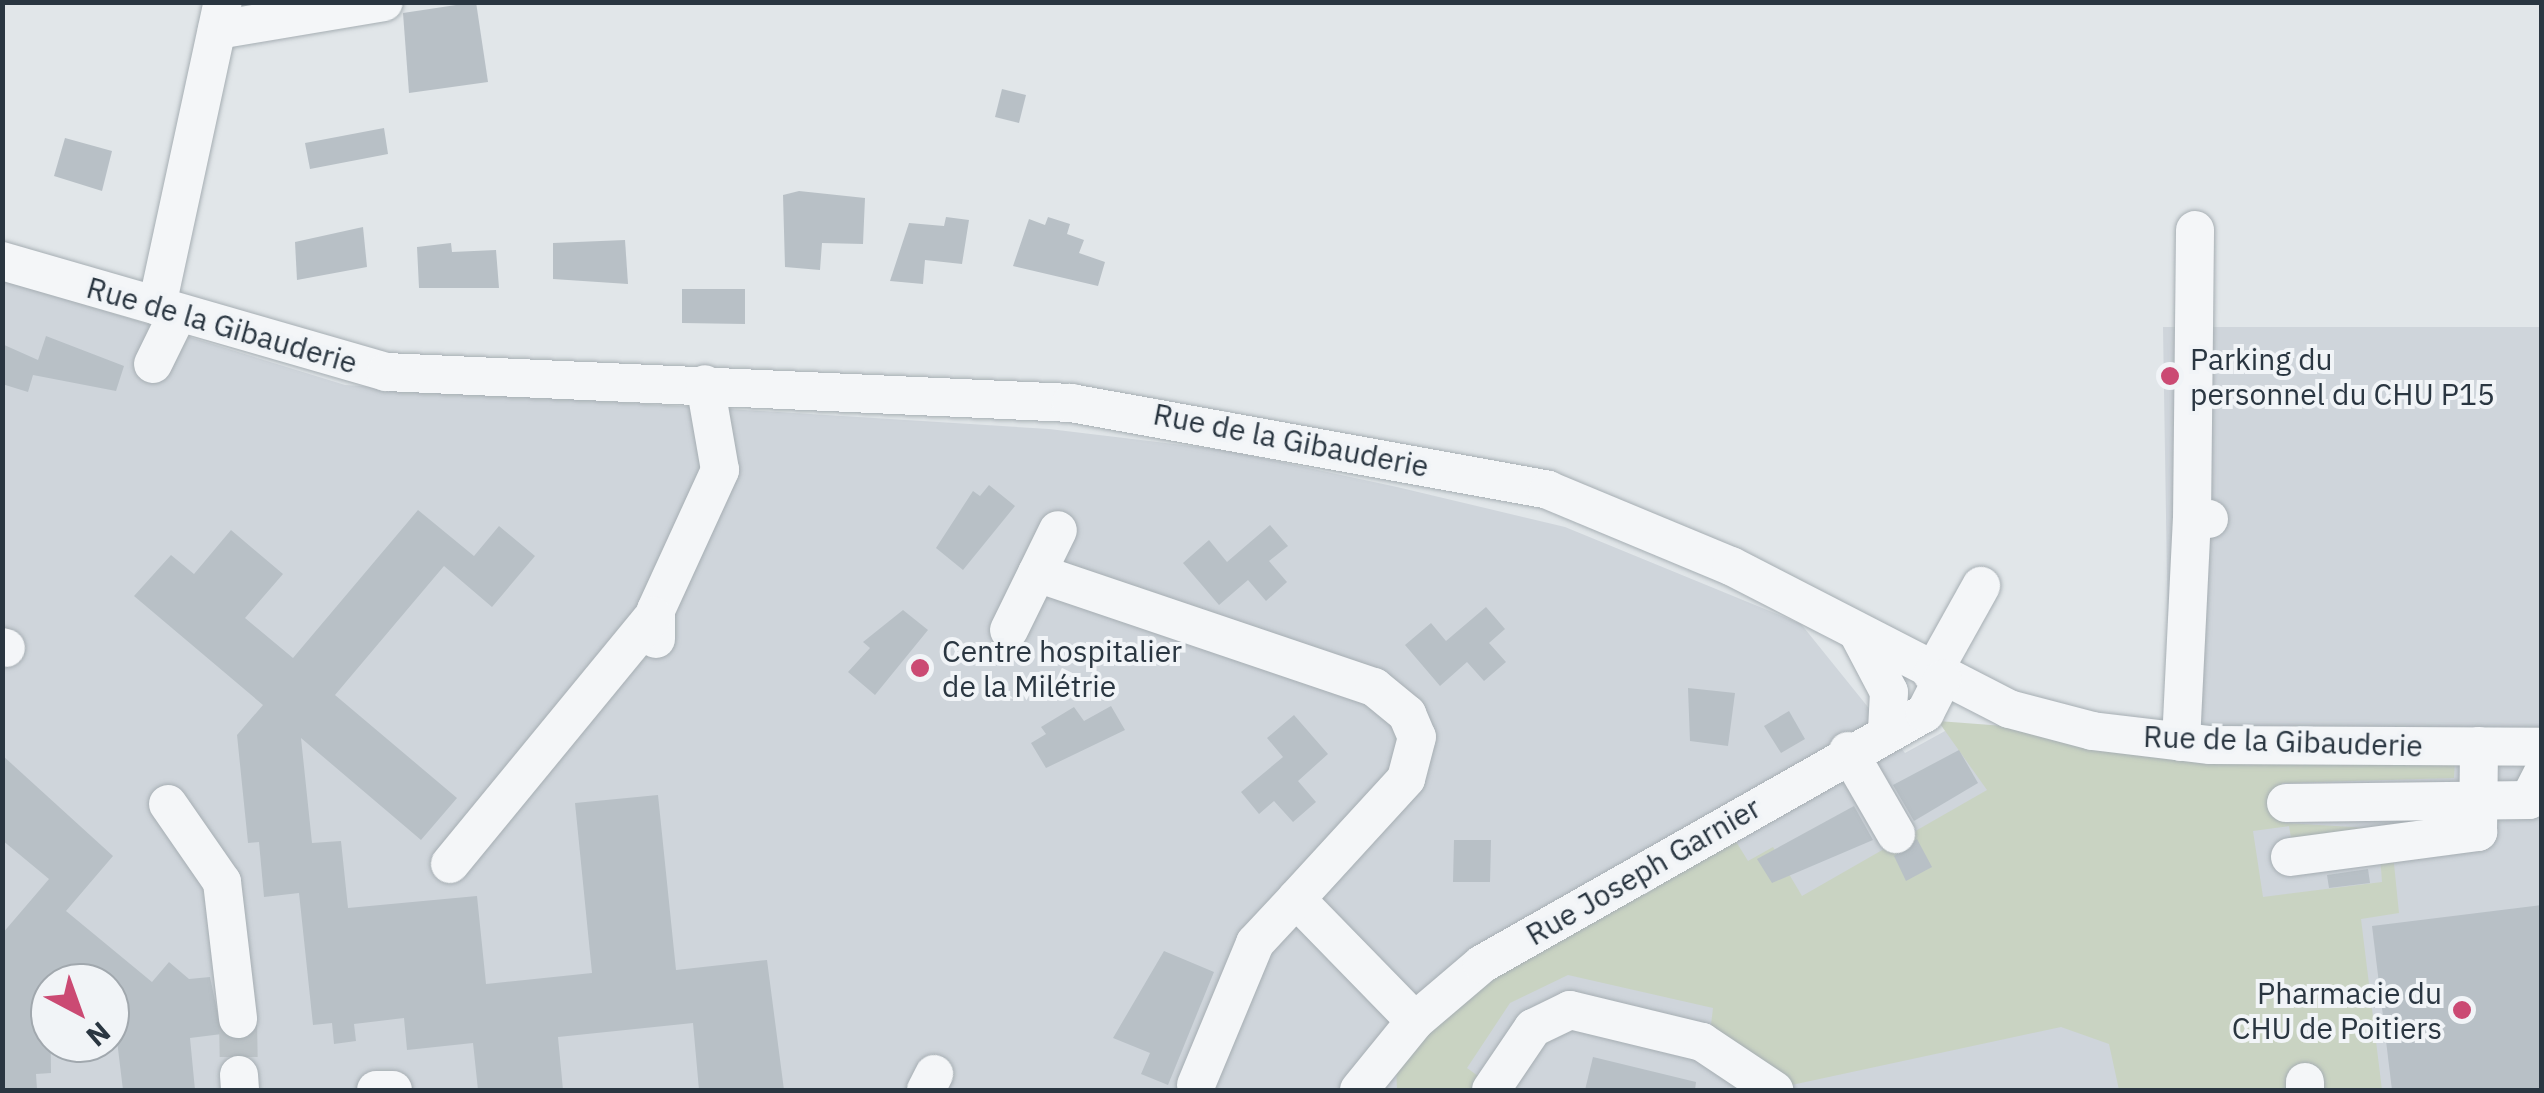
<!DOCTYPE html>
<html>
<head>
<meta charset="utf-8">
<style>
  body { margin:0 }
  #map { position:relative; width:2544px; height:1093px; overflow:hidden; background:#e1e6e9; font-family:"IBM Plex Sans",sans-serif }
  div>[style] { position:absolute }
  .built>* { inset:0; background:#cfd5db }
  .green>* { inset:0; background:#c9d3c2 }
  .building>* { inset:0; background:#b8c0c6 }
  .minor-tunnel>* { height:38px; margin-top:-19px; transform-origin:0; background:repeating-linear-gradient(90deg,#bcc3c7 0 38px,transparent 0 57px) }
  .roads { filter:drop-shadow(0 0 2px #a6aeb3) drop-shadow(0 0 2px #a6aeb3) }
  .minor>* { height:38px; margin:-19px; padding:0 19px; transform-origin:19px; border-radius:19px; background:#f4f6f8 }
  .dots>* { width:28px; height:28px; translate:-50% -50%; box-sizing:border-box; border:5px solid #f1f4f7; border-radius:50% }
  span { translate:-50% -50%; white-space:nowrap; text-align:center; line-height:1.15; -webkit-text-stroke:8px #f1f4f7; paint-order:stroke }
  .street-label { font-size:30px; color:#2a3641 }
  .poi-label { font-size:30px; color:#2a3641 }
  .left { translate:0 -50%; text-align:left }
  .right { translate:-100% -50%; text-align:right }
  .frame { position:absolute; inset:0; border:5px solid #2a3641; pointer-events:none }
  .north { position:absolute; left:30px; top:963px; width:100px; height:100px; box-sizing:border-box; background:#f1f4f7; border:2px solid #a1a8ae; border-radius:50%; rotate:139deg; font-size:28px; font-weight:700; line-height:40px; text-align:center; color:#2a3641 }
  .north::after { content:''; display:block; margin:auto; width:35px; height:45px; background:#cb4a73; clip-path:polygon(50% 0,100% 100%,50% 72%,0 100%) }
</style>
</head>
<body>
<div id="map">
  <div class="built">
    <i style="clip-path:polygon(evenodd,2px 279px,345px 385px,1049px 429px,1224px 450px,1397px 487px,1565px 527px,1801px 624px,1905px 753px,1945px 731px,2170px 768px,2163px 327px,2541px 327px,2541px 1090px,3px 1090px,2px 279px,50px 983px,110px 983px,110px 1043px,50px 1043px,50px 983px)"></i>
  </div>
  <div class="green">
    <i style="clip-path:polygon(1938px 721px,2455px 760px,2454px 778px,2282px 783px,2285px 823px,2385px 829px,2293px 849px,2289px 826px,2253px 831px,2263px 897px,2382px 882px,2380px 855px,2393px 854px,2399px 913px,2361px 919px,2382px 1090px,2119px 1090px,2109px 1044px,2061px 1027px,1787px 1086px,1710px 1033px,1713px 1008px,1568px 975px,1510px 1003px,1467px 1068px,1485px 1081px,1479px 1090px,1397px 1090px,1396px 1066px,1470px 989px,1732px 835px,1748px 861px,1773px 847px,1802px 896px,1987px 790px)"></i>
  </div>
  <div class="building">
    <i style="clip-path:polygon(476px 2px,488px 82px,409px 93px,403px 13px)"></i>
    <i style="clip-path:polygon(1002px 89px,1026px 95px,1019px 123px,995px 117px)"></i>
    <i style="clip-path:polygon(384px 128px,388px 154px,310px 169px,305px 143px)"></i>
    <i style="clip-path:polygon(65px 138px,112px 151px,102px 191px,54px 176px)"></i>
    <i style="clip-path:polygon(799px 191px,865px 198px,863px 244px,822px 243px,820px 270px,785px 267px,783px 195px)"></i>
    <i style="clip-path:polygon(946px 217px,969px 220px,962px 264px,925px 260px,923px 284px,890px 281px,909px 223px,944px 226px)"></i>
    <i style="clip-path:polygon(1048px 217px,1070px 224px,1067px 234px,1084px 240px,1079px 253px,1105px 262px,1098px 286px,1013px 266px,1029px 219px,1045px 225px)"></i>
    <i style="clip-path:polygon(363px 227px,367px 267px,297px 280px,295px 242px)"></i>
    <i style="clip-path:polygon(625px 240px,628px 284px,553px 279px,553px 243px)"></i>
    <i style="clip-path:polygon(451px 243px,452px 252px,496px 250px,499px 288px,419px 288px,417px 247px)"></i>
    <i style="clip-path:polygon(682px 289px,745px 289px,745px 324px,682px 323px)"></i>
    <i style="clip-path:polygon(46px 336px,124px 366px,116px 391px,33px 375px,28px 392px,2px 384px,2px 344px,38px 360px)"></i>
    <i style="clip-path:polygon(989px 485px,1015px 506px,963px 570px,936px 548px,973px 491px,980px 496px)"></i>
    <i style="clip-path:polygon(418px 510px,474px 556px,499px 526px,535px 556px,492px 607px,444px 566px,335px 695px,457px 798px,421px 840px,301px 738px,312px 843px,341px 841px,348px 908px,477px 896px,486px 984px,592px 973px,575px 803px,658px 795px,676px 970px,767px 960px,784px 1090px,699px 1090px,693px 1023px,558px 1037px,563px 1090px,478px 1090px,473px 1043px,407px 1050px,404px 1018px,354px 1024px,356px 1041px,334px 1044px,332px 1023px,313px 1025px,299px 893px,264px 897px,259px 842px,248px 843px,237px 735px,263px 705px,134px 596px,171px 555px,194px 574px,231px 530px,283px 574px,245px 618px,293px 658px)"></i>
    <i style="clip-path:polygon(1270px 525px,1288px 546px,1269px 561px,1287px 582px,1266px 601px,1248px 580px,1219px 605px,1183px 563px,1209px 540px,1227px 562px)"></i>
    <i style="clip-path:polygon(1486px 607px,1505px 629px,1489px 643px,1506px 662px,1484px 681px,1467px 662px,1440px 686px,1405px 645px,1431px 623px,1446px 641px)"></i>
    <i style="clip-path:polygon(903px 610px,928px 630px,875px 695px,848px 672px,870px 648px,863px 642px)"></i>
    <i style="clip-path:polygon(1688px 688px,1735px 693px,1728px 746px,1690px 741px)"></i>
    <i style="clip-path:polygon(1111px 706px,1125px 730px,1046px 768px,1031px 743px,1046px 734px,1041px 727px,1074px 707px,1084px 721px)"></i>
    <i style="clip-path:polygon(1789px 711px,1805px 739px,1781px 753px,1764px 726px)"></i>
    <i style="clip-path:polygon(1294px 715px,1328px 754px,1298px 781px,1316px 802px,1293px 822px,1274px 801px,1259px 814px,1241px 792px,1283px 757px,1267px 738px)"></i>
    <i style="clip-path:polygon(1959px 750px,1978px 783px,1914px 821px,1893px 785px)"></i>
    <i style="clip-path:polygon(2px 755px,113px 856px,66px 911px,152px 982px,169px 962px,189px 979px,210px 977px,222px 1034px,190px 1038px,195px 1090px,123px 1090px,110px 983px,50px 983px,51px 1073px,36px 1074px,37px 1089px,2px 1090px,2px 934px,49px 879px,2px 840px)"></i>
    <i style="clip-path:polygon(1854px 806px,1873px 840px,1772px 883px,1757px 859px)"></i>
    <i style="clip-path:polygon(1917px 839px,1932px 867px,1906px 881px,1894px 856px)"></i>
    <i style="clip-path:polygon(1454px 840px,1491px 840px,1490px 882px,1453px 882px)"></i>
    <i style="clip-path:polygon(2368px 869px,2370px 883px,2329px 888px,2327px 875px)"></i>
    <i style="clip-path:polygon(2542px 905px,2542px 1090px,2392px 1090px,2372px 926px)"></i>
    <i style="clip-path:polygon(1164px 951px,1214px 972px,1168px 1085px,1141px 1074px,1150px 1053px,1113px 1038px)"></i>
    <i style="clip-path:polygon(1593px 1057px,1696px 1082px,1695px 1090px,1585px 1090px)"></i>
  </div>
  <div class="minor-tunnel">
    <i style="left:238px;top:1019px;width:56px;rotate:89deg"></i>
  </div>
  <div class="roads">
    <div class="minor">
      <i style="left:217px;top:30px;width:169px;rotate:-9.5deg"></i>
      <i style="left:2px;top:261px;width:400px;rotate:16.1deg"></i>
      <i style="left:386px;top:372px;width:686px;rotate:2.59deg"></i>
      <i style="left:1071px;top:403px;width:485px;rotate:10.3deg"></i>
      <i style="left:1548px;top:490px;width:198px;rotate:22.6deg"></i>
      <i style="left:1731px;top:566px;width:313px;rotate:27.2deg"></i>
      <i style="left:2009px;top:709px;width:86px;rotate:14.8deg"></i>
      <i style="left:2092px;top:731px;width:119px;rotate:6.8deg"></i>
      <i style="left:2210px;top:745px;width:332px;rotate:0.3deg"></i>
      <i style="left:157px;top:306px;width:311px;rotate:-77.8deg"></i>
      <i style="left:153px;top:364px;width:57px;rotate:-63.9deg"></i>
      <i style="left:2192px;top:519px;width:289px;rotate:-89.4deg"></i>
      <i style="left:1037px;top:573px;width:356px;rotate:18.7deg"></i>
      <i style="left:1374px;top:687px;width:43px;rotate:39.3deg"></i>
      <i style="left:1407px;top:714px;width:25px;rotate:67deg"></i>
      <i style="left:1417px;top:737px;width:43px;rotate:104.7deg"></i>
      <i style="left:1406px;top:779px;width:163px;rotate:132.5deg"></i>
      <i style="left:1296px;top:899px;width:170px;rotate:45.7deg"></i>
      <i style="left:1009px;top:630px;width:111px;rotate:-63.9deg"></i>
      <i style="left:1859px;top:635px;width:64px;rotate:62.2deg"></i>
      <i style="left:1889px;top:692px;width:37px;rotate:93deg"></i>
      <i style="left:656px;top:639px;width:29px;rotate:-90deg"></i>
      <i style="left:656px;top:610px;width:154px;rotate:-65.4deg"></i>
      <i style="left:720px;top:470px;width:87px;rotate:-99.9deg"></i>
      <i style="left:2px;top:647px;width:4px;rotate:14deg"></i>
      <i style="left:1932px;top:674px;width:101px;rotate:-60.9deg"></i>
      <i style="left:2181px;top:742px;width:223px;rotate:-87.2deg"></i>
      <i style="left:2192px;top:519px;width:17px"></i>
      <i style="left:1848px;top:751px;width:96px;rotate:60deg"></i>
      <i style="left:2286px;top:803px;width:243px;rotate:-0.7deg"></i>
      <i style="left:2529px;top:800px;width:29px;rotate:-63deg"></i>
      <i style="left:168px;top:804px;width:95px;rotate:55.3deg"></i>
      <i style="left:222px;top:882px;width:138px;rotate:83.3deg"></i>
      <i style="left:2290px;top:857px;width:190px;rotate:-7.6deg"></i>
      <i style="left:2478px;top:832px;width:86px;rotate:-89.3deg"></i>
      <i style="left:450px;top:864px;width:321px;rotate:-50.6deg"></i>
      <i style="left:239px;top:1075px;width:15px;rotate:86deg"></i>
      <i style="left:1196px;top:1085px;width:154px;rotate:-67.4deg"></i>
      <i style="left:1255px;top:943px;width:60px;rotate:-47deg"></i>
      <i style="left:376px;top:1090px;width:17px"></i>
      <i style="left:926px;top:1090px;width:18px;rotate:-63deg"></i>
      <i style="left:1359px;top:1090px;width:89px;rotate:-50.9deg"></i>
      <i style="left:1415px;top:1021px;width:88px;rotate:-40.4deg"></i>
      <i style="left:1482px;top:964px;width:509px;rotate:-29.54deg"></i>
      <i style="left:1925px;top:713px;width:38px;rotate:-63deg"></i>
      <i style="left:1491px;top:1090px;width:75px;rotate:-55.9deg"></i>
      <i style="left:1533px;top:1028px;width:41px;rotate:-25.9deg"></i>
      <i style="left:1570px;top:1010px;width:136px;rotate:13.6deg"></i>
      <i style="left:1702px;top:1042px;width:87px;rotate:33.7deg"></i>
      <i style="left:2305px;top:1090px;width:8px;rotate:-90deg"></i>
    </div>
  </div>
  <div class="dots">
    <i style="left:2170px;top:376px;background:#cb4a73"></i>
    <i style="left:920px;top:668px;background:#cb4a73"></i>
    <i style="left:2462px;top:1010px;background:#cb4a73"></i>
  </div>
  <div class="street-label">
    <span style="left:222px;top:325px;rotate:16deg">Rue de la Gibauderie</span>
    <span style="left:1291px;top:440px;rotate:11deg">Rue de la Gibauderie</span>
    <span style="left:2283px;top:741px;rotate:2deg">Rue de la Gibauderie</span>
    <span style="left:1643px;top:871px;rotate:-30deg">Rue Joseph Garnier</span>
  </div>
  <div class="poi-label">
    <span class="left" style="left:2190px;top:376px">Parking du<br>personnel du CHU P15</span>
    <span class="left" style="left:942px;top:668px">Centre hospitalier<br>de la Milétrie</span>
    <span class="right" style="left:2442px;top:1010px">Pharmacie du<br>CHU de Poitiers</span>
  </div>
  <div class="frame"></div>
  <div class="north">N</div>
</div>
</body>
</html>
